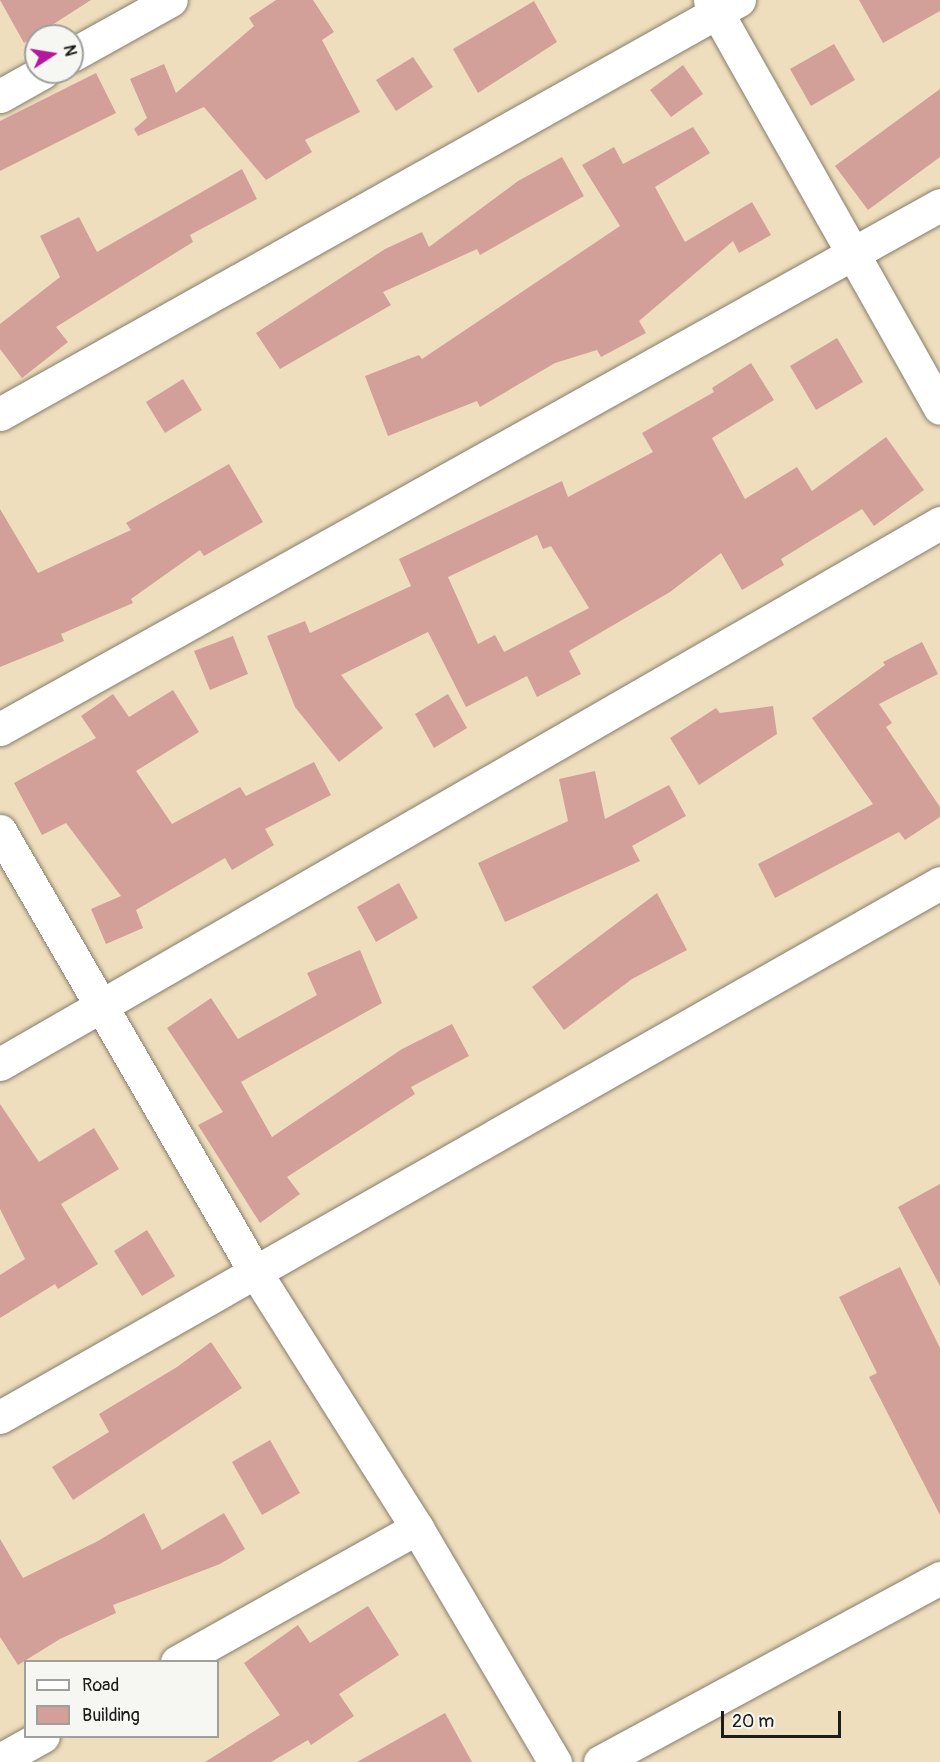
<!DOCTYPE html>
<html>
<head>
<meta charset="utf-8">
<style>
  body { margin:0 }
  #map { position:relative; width:940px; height:1762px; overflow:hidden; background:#efdebd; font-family:Pangolin,sans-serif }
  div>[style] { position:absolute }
  .building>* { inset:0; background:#d39f99 }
  .roads { filter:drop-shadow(0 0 2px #867d6c) drop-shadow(0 0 2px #867d6c) }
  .minor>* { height:33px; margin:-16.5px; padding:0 16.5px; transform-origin:16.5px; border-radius:16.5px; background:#fff }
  span { translate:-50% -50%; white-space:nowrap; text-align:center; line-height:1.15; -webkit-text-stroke:6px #f6f6f2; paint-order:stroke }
  .legend { position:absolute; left:24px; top:1660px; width:195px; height:78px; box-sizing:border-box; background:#f6f6f2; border:2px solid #9f9f9c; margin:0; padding:8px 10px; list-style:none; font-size:18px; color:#1c1c1c }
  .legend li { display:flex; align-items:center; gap:12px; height:30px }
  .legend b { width:30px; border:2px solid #9f9f9c }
  .north { position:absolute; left:24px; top:24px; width:60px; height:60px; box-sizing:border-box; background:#f6f6f2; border:2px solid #9f9f9c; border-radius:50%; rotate:78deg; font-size:16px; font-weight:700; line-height:24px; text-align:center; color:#1c1c1c }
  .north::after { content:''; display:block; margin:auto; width:21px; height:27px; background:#b5179e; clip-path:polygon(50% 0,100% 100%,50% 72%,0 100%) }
  .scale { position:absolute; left:721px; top:1711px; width:120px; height:27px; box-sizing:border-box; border:3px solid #1c1c1c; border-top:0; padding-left:8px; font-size:18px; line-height:21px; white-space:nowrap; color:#1c1c1c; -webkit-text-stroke:4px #f6f6f2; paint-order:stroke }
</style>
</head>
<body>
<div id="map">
  <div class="building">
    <i style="clip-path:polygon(0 0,91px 0,24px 43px)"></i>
    <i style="clip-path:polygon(276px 0,313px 0,334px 32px,322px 40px,360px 112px,305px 140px,312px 152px,266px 180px,204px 107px,138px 136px,134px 129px,147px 118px,130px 79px,164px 64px,176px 93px,254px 26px,249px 18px)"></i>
    <i style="clip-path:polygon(859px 0,940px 0,940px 11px,883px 43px)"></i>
    <i style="clip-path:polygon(534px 1px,557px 42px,478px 93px,453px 49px)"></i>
    <i style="clip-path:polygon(834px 44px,855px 80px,811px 106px,790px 69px)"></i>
    <i style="clip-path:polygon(413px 57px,433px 87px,396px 111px,376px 80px)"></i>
    <i style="clip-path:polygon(683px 65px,703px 94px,671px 117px,650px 90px)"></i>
    <i style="clip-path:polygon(96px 73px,116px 113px,0 171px,0 121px)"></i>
    <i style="clip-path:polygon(940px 89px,940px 157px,868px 210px,835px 166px)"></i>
    <i style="clip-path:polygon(693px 127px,710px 153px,655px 187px,685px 242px,752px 202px,771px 235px,739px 253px,733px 241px,639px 321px,646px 333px,601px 357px,597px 350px,555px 363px,480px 407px,477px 401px,388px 436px,365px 376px,419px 355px,422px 359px,620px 226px,582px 165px,614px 147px,623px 164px)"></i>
    <i style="clip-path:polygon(562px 157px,584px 196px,480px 255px,477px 249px,383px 292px,391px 305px,280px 369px,256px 333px,385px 249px,422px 232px,429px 247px,518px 181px)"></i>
    <i style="clip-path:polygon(242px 169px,257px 199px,190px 235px,193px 242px,56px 327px,68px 342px,22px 378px,0 349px,0 324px,60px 277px,40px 236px,79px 217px,97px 252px)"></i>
    <i style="clip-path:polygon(837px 338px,863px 382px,816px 410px,790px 366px)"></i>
    <i style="clip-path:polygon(evenodd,751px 363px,774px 400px,712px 438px,745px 499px,797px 467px,812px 491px,886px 437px,924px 490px,874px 526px,862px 509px,781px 559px,784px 565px,742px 590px,721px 553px,670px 592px,569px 651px,581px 674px,537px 697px,527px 676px,466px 707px,428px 632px,341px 675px,383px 728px,339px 762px,295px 707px,267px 636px,305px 621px,310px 633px,411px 586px,399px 559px,562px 481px,568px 497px,653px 452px,642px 433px,714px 392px,712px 388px,751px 363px,537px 535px,543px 549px,551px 546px,589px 608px,504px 652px,495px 635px,478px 644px,448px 577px,537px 535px)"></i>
    <i style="clip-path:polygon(183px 379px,202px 410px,165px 433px,146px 402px)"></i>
    <i style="clip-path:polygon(229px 464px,263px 522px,204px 556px,200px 550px,131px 599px,133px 603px,61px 634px,64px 641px,0 667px,0 509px,38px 573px,131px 530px,126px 523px)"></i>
    <i style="clip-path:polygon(233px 636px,248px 674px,210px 690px,194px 651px)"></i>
    <i style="clip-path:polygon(922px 642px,938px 674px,879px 704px,892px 723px,886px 727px,940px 807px,940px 817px,905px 840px,899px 832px,775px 898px,758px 864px,873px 804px,812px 718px,885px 665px,883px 662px)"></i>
    <i style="clip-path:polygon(173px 690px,199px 732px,136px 771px,172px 824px,240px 787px,246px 796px,314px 762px,331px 795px,265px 829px,274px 845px,232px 870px,225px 858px,136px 910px,143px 928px,106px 944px,91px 909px,121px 896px,66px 823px,42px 835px,14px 783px,96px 738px,81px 716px,113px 694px,129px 717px)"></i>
    <i style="clip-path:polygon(448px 694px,467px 728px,434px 748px,415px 714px)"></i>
    <i style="clip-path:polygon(773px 706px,777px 734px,699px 785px,670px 738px,716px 708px,720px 713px)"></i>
    <i style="clip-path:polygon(595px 771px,605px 819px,669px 785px,686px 816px,632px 846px,640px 861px,505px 922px,478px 863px,568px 821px,559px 779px)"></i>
    <i style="clip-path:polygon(399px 883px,418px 918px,376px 942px,357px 907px)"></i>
    <i style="clip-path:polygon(657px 893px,687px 950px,632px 979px,564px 1030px,532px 987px)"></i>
    <i style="clip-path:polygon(360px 950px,382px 1003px,241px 1082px,272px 1137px,402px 1049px,452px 1024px,469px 1056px,411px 1087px,415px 1094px,287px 1177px,300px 1194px,260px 1223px,198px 1125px,223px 1112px,167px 1028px,211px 998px,238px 1039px,317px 995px,307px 973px)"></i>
    <i style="clip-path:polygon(0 1104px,39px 1162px,94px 1128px,119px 1169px,61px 1204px,98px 1264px,58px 1289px,55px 1284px,0 1318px,0 1275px,25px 1259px,0 1209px)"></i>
    <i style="clip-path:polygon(940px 1184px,940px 1286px,898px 1207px)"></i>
    <i style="clip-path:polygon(147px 1230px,175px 1276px,142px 1296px,114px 1251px)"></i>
    <i style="clip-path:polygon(900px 1267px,940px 1348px,940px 1515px,869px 1377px,877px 1373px,839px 1297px)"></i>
    <i style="clip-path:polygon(211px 1342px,242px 1388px,73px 1500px,52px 1467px,109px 1432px,99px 1414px,177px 1367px)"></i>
    <i style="clip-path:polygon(270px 1440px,300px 1493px,262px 1515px,232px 1462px)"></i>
    <i style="clip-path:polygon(144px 1513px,162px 1550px,224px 1513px,245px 1549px,220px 1564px,113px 1605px,116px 1613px,60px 1639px,18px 1665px,0 1637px,0 1539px,23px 1578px,98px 1541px)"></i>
    <i style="clip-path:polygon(368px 1606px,399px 1655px,339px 1694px,354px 1716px,311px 1745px,308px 1740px,271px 1762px,205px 1762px,280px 1715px,244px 1663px,298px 1625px,310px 1643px)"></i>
    <i style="clip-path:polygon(445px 1713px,472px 1762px,357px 1762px)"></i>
  </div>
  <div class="roads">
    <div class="minor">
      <i style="left:710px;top:0;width:468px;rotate:60.6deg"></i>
      <i style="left:72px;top:55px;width:113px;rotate:-29.1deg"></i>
      <i style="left:0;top:96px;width:49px;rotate:-29.2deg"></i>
      <i style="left:0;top:414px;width:847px;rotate:-29.26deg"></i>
      <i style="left:0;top:729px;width:1076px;rotate:-29.14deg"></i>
      <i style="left:0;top:831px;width:507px;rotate:59.95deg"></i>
      <i style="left:254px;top:1270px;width:305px;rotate:57.7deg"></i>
      <i style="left:417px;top:1528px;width:272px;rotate:59.5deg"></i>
      <i style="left:0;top:1064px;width:1085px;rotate:-29.92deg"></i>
      <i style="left:0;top:1417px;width:1081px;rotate:-29.6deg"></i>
      <i style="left:177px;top:1662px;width:275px;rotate:-29.2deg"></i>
      <i style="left:0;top:1760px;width:49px;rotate:-29.2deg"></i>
      <i style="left:600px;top:1762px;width:387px;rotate:-28.4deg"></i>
    </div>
  </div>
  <ul class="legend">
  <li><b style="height:8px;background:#fff"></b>Road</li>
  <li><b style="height:16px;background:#d39f99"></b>Building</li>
  </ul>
  <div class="north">N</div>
  <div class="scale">20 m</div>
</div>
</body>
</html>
